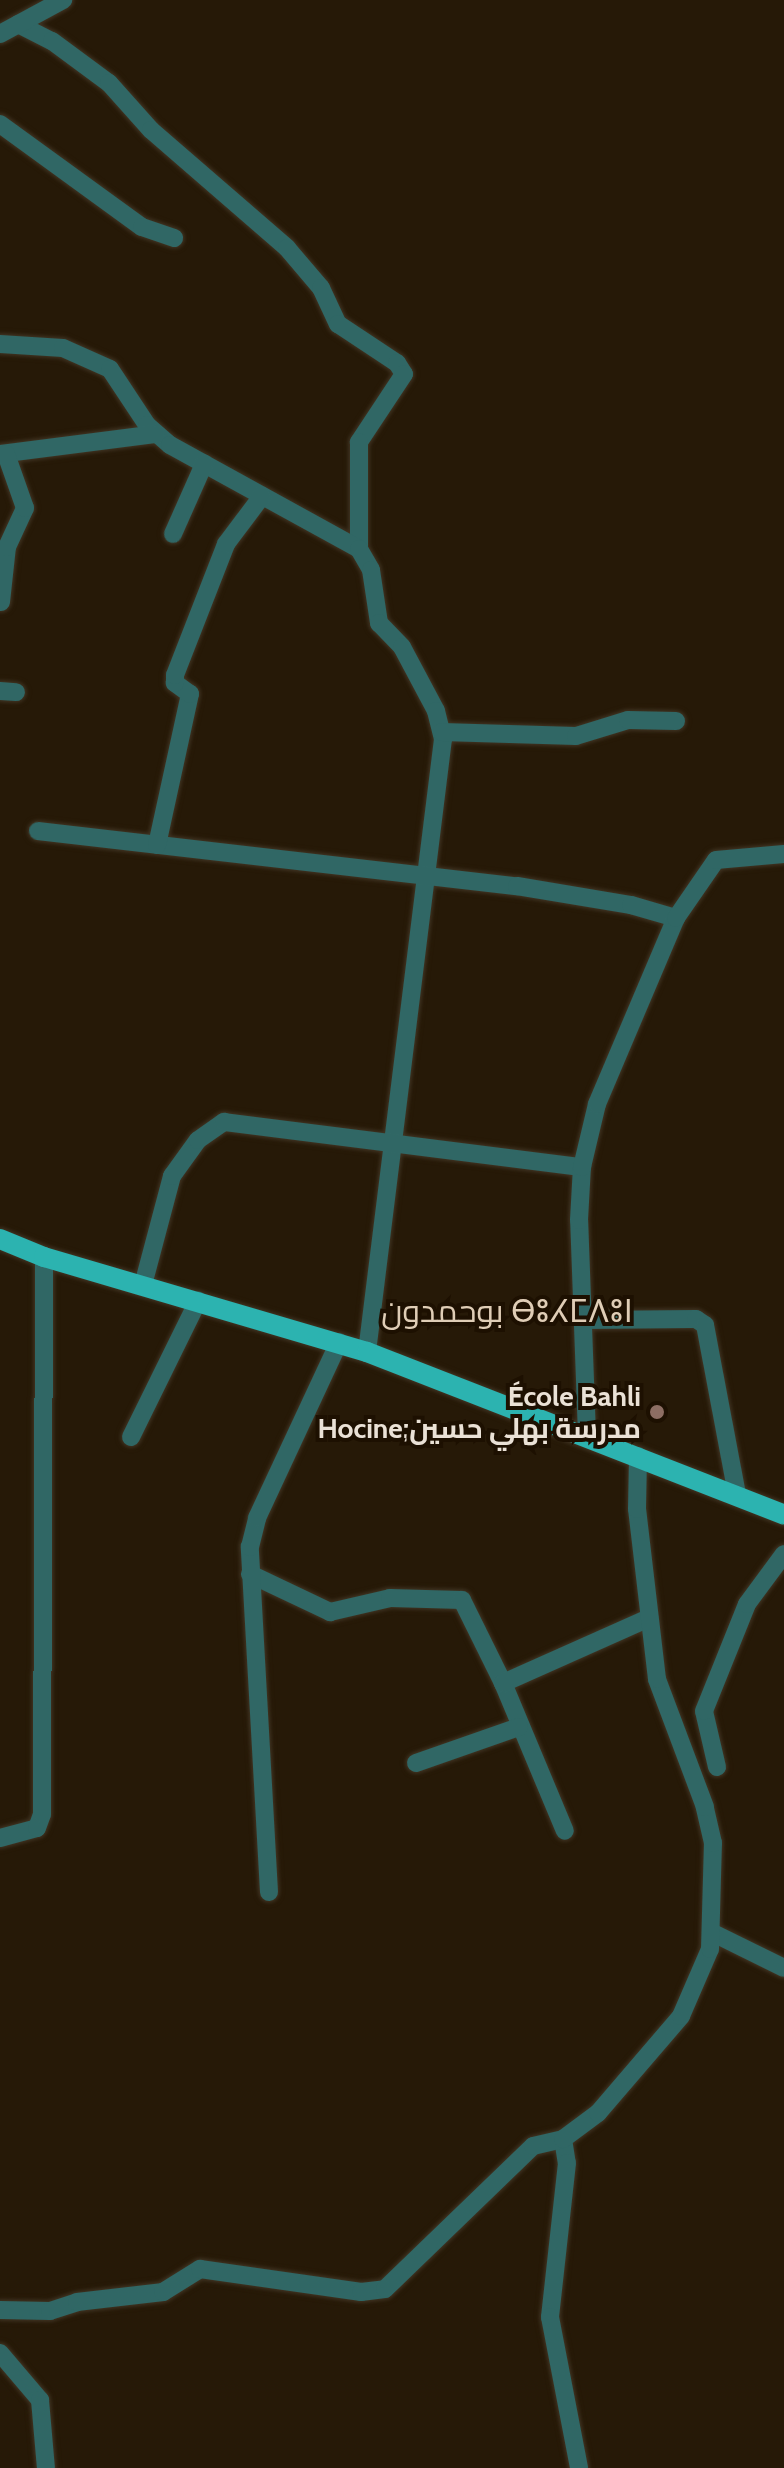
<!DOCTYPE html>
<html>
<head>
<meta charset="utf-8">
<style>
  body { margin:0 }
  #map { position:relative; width:784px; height:2468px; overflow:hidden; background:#261907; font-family:Cabin,Cairo,"Noto Sans Tifinagh",sans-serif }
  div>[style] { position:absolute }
  .roads { filter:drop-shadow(0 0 2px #413524) drop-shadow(0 0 2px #413524) }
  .minor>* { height:18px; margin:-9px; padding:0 9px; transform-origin:9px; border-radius:9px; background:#306765 }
  .major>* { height:20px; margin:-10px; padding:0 10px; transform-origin:10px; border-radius:10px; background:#2cb3b0 }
  .dots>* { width:22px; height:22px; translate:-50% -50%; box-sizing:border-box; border:4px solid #1d1001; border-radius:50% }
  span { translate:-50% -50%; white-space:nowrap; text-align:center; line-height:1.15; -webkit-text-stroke:8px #1d1001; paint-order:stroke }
  .poi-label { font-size:28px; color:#eae1d6; font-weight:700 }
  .right { translate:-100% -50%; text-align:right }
  .quarter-label { font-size:32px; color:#dfcdb6 }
</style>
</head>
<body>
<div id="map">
  <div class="roads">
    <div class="minor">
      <i style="left:18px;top:24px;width:38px;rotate:27deg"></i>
      <i style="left:52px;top:41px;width:71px;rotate:36.4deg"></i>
      <i style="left:109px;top:83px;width:63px;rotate:48.2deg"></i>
      <i style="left:151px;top:130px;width:180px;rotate:40.9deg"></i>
      <i style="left:287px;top:248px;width:52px;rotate:49.6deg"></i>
      <i style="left:321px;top:288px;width:40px;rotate:65deg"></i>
      <i style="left:338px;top:324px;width:71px;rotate:33.5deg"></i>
      <i style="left:397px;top:363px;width:13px;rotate:58deg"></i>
      <i style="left:404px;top:374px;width:82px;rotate:123.5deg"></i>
      <i style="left:359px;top:442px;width:107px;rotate:90deg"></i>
      <i style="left:0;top:34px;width:72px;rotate:-28.4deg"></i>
      <i style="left:0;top:124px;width:175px;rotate:36deg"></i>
      <i style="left:142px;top:227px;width:34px;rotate:19deg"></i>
      <i style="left:0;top:344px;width:63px;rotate:3.6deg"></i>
      <i style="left:63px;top:348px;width:51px;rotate:24.1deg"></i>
      <i style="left:110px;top:369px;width:67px;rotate:56.5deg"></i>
      <i style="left:147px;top:425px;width:30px;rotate:41deg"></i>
      <i style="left:170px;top:445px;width:216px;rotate:28.8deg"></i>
      <i style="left:359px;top:549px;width:24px;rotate:60deg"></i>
      <i style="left:371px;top:570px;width:54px;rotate:81.4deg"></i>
      <i style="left:379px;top:623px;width:33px;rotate:46deg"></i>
      <i style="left:402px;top:647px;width:72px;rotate:62deg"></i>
      <i style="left:436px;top:711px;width:29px;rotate:76deg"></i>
      <i style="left:443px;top:739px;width:618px;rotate:97.07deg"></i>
      <i style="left:0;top:454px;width:157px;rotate:-7.3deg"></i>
      <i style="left:173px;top:534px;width:77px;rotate:-66.1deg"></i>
      <i style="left:1px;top:602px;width:55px;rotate:-83.8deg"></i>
      <i style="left:7px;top:547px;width:43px;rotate:-65.2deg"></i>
      <i style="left:25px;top:508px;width:57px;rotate:-109.4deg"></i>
      <i style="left:0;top:691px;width:16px;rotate:4deg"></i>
      <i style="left:442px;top:732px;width:134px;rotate:1.7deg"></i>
      <i style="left:576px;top:736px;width:54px;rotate:-17.1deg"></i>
      <i style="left:628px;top:720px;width:48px;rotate:1.2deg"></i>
      <i style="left:38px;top:831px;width:482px;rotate:6.6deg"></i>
      <i style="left:517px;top:886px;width:116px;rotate:9.5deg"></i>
      <i style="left:631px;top:905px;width:47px;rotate:16.1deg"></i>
      <i style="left:157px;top:845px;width:155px;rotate:-77.7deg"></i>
      <i style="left:190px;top:694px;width:19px;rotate:-144deg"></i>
      <i style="left:175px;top:683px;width:8px;rotate:-90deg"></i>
      <i style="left:175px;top:675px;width:141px;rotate:-68.7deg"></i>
      <i style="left:226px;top:544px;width:60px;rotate:-53.1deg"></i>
      <i style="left:143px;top:1285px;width:113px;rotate:-75.1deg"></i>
      <i style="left:172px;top:1176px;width:44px;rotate:-54.2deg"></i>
      <i style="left:198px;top:1140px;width:32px;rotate:-35deg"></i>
      <i style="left:224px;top:1122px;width:361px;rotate:7.2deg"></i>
      <i style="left:585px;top:1320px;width:111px;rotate:-0.5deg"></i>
      <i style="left:696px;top:1319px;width:11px;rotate:34deg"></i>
      <i style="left:705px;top:1325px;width:173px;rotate:79.3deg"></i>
      <i style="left:587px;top:1435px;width:215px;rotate:-92.1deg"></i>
      <i style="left:579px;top:1220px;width:53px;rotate:-86.8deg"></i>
      <i style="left:582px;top:1167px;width:65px;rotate:-76.6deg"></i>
      <i style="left:597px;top:1104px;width:202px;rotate:-67deg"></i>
      <i style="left:676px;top:918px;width:70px;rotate:-55.4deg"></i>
      <i style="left:716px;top:860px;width:68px;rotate:-5deg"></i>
      <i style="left:131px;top:1437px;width:152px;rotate:-63.8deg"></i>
      <i style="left:250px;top:1574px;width:89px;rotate:25.4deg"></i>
      <i style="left:330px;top:1612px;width:62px;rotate:-13.1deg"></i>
      <i style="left:390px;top:1598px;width:72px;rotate:1.6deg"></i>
      <i style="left:462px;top:1600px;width:93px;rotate:63.7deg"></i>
      <i style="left:503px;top:1683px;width:160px;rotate:67.3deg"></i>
      <i style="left:503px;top:1683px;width:160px;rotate:-24deg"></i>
      <i style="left:416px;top:1763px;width:109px;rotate:-19.3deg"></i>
      <i style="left:717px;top:1767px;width:57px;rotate:-103.1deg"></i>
      <i style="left:704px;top:1711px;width:115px;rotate:-68.1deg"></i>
      <i style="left:747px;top:1604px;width:62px;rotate:-53.5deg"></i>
      <i style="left:0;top:1838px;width:38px;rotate:-15deg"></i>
      <i style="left:37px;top:1828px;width:15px;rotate:-70deg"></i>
      <i style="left:42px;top:1814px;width:557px;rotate:-89.79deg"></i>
      <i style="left:269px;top:1892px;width:346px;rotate:-93.2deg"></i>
      <i style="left:250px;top:1547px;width:30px;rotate:-76deg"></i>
      <i style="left:257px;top:1518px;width:194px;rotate:-65deg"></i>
      <i style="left:713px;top:1933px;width:79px;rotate:26.2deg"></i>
      <i style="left:563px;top:2139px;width:24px;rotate:81deg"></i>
      <i style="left:567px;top:2163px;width:155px;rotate:96.3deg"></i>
      <i style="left:550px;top:2317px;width:154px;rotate:79.1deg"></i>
      <i style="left:0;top:2310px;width:50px;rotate:1.1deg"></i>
      <i style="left:50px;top:2311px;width:28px;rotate:-18deg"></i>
      <i style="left:77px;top:2302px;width:87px;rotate:-6.6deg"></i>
      <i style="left:163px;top:2292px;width:44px;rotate:-31.9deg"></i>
      <i style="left:200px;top:2269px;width:163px;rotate:8.1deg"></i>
      <i style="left:361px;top:2292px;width:24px;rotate:-7deg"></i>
      <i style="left:385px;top:2289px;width:206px;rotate:-44deg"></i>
      <i style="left:533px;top:2146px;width:31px;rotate:-13deg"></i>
      <i style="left:563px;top:2139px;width:44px;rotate:-36.6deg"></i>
      <i style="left:598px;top:2113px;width:128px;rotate:-49.4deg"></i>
      <i style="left:681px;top:2016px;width:73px;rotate:-66.6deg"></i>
      <i style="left:710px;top:1949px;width:106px;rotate:-88.4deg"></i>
      <i style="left:713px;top:1843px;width:37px;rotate:-103deg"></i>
      <i style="left:705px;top:1807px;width:137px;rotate:-110.6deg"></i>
      <i style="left:657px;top:1679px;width:171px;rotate:-96.7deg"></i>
      <i style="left:637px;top:1509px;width:53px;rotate:-88.9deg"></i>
      <i style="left:0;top:2353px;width:62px;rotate:49.6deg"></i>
      <i style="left:40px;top:2400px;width:68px;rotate:85deg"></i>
    </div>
    <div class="major">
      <i style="left:0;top:1239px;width:48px;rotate:22.2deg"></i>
      <i style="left:44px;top:1257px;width:337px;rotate:16.4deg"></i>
      <i style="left:367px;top:1352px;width:448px;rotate:21.3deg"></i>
    </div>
  </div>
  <div class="dots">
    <i style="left:657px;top:1412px;background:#8d6e63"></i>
  </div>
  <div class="poi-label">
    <span class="right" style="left:641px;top:1412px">École Bahli<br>Hocine;مدرسة بهلي حسين</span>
  </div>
  <div class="quarter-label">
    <span style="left:507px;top:1311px">بوحمدون ⴱⵓⵃⵎⴷⵓⵏ</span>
  </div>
</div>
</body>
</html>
